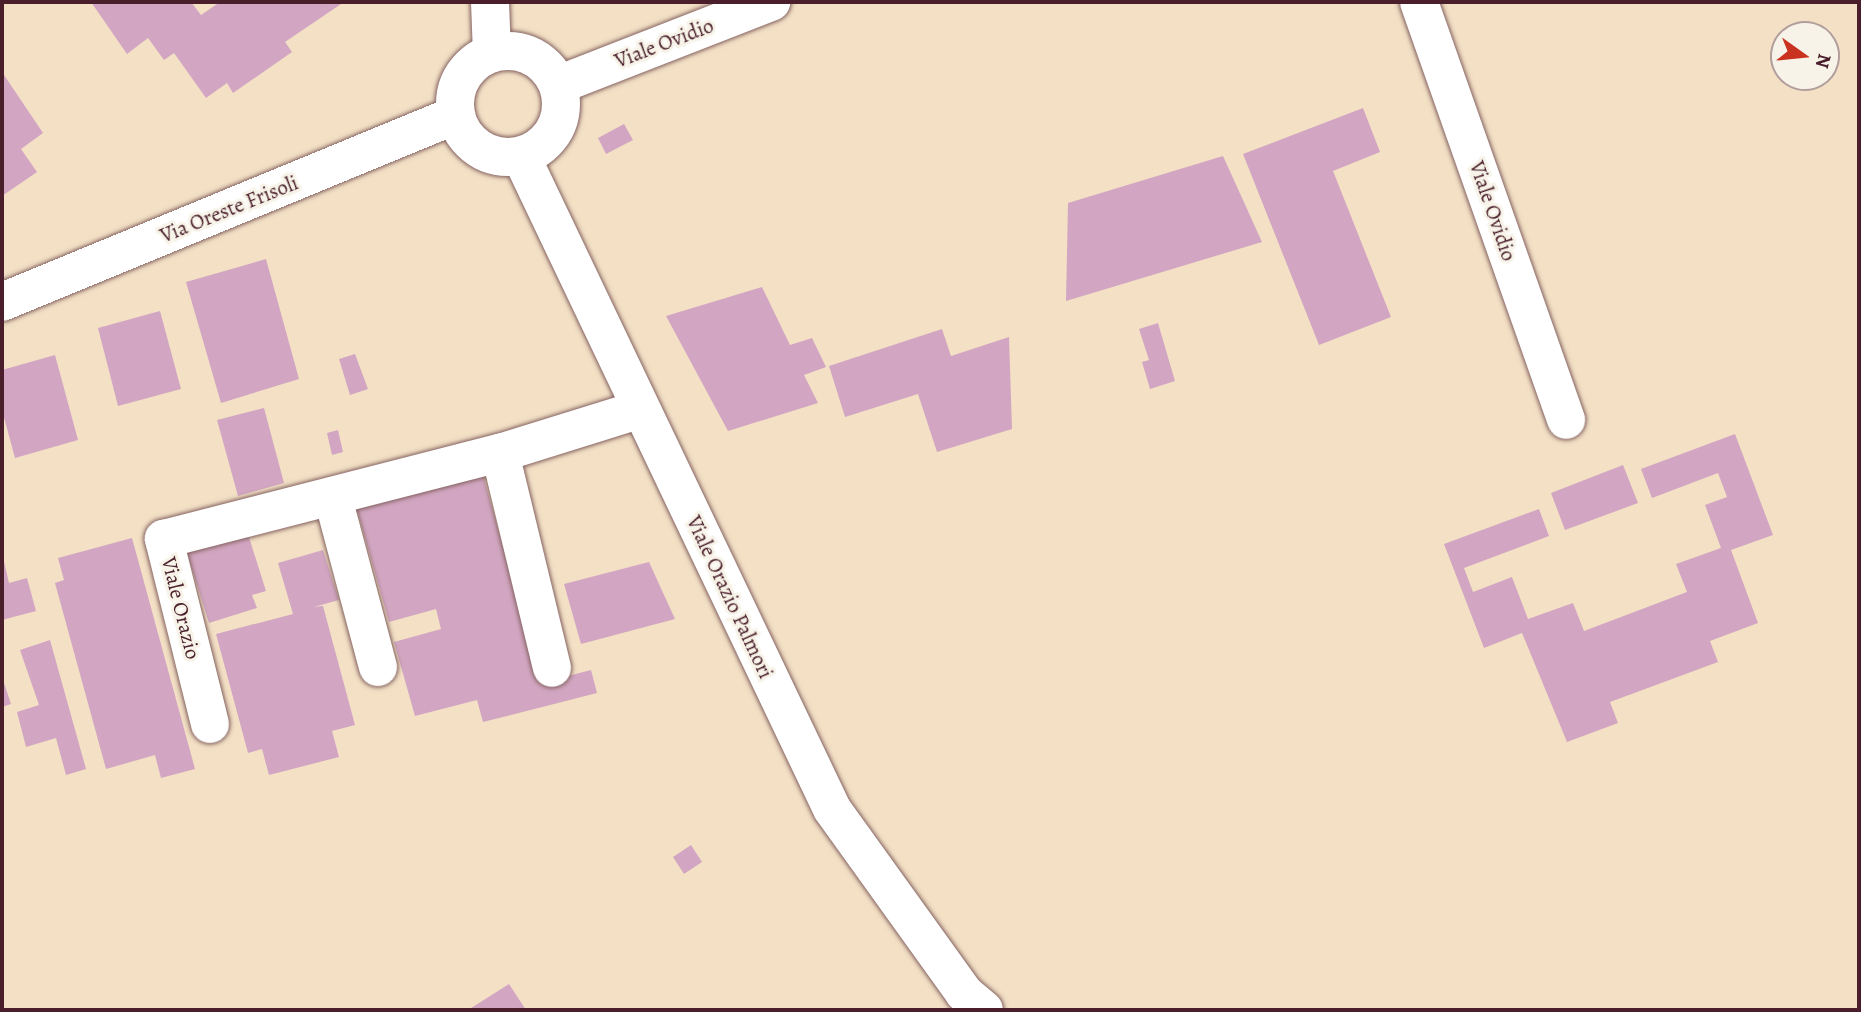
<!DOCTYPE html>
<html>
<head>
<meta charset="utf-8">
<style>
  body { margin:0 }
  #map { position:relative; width:1861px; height:1012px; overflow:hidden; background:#f3e0c5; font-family:Alegreya,serif }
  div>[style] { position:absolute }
  .building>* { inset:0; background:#d2a6c2 }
  .roads { filter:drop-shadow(0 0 2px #856361) drop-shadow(0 0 2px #856361) }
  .minor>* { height:38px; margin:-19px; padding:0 19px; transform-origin:19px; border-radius:19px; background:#fff }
  .tertiary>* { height:38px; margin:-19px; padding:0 19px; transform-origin:19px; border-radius:19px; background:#fff }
  .secondary>* { height:38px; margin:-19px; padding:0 19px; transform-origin:19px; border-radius:19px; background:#fff }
  .secondary>.ring { margin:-19px; padding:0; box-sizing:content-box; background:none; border:38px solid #fff; border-radius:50% }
  span { translate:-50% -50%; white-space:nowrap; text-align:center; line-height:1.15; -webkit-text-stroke:6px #f7f3e8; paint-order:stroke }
  .street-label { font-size:21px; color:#4a1f2b }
  .frame { position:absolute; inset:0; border:4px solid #4a1f2b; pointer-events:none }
  .north { position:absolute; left:1770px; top:21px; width:70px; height:70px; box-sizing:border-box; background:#f7f3e8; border:2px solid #b29e9c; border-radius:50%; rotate:105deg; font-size:19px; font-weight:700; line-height:28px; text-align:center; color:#4a1f2b }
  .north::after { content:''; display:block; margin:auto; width:24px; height:32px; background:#c8321e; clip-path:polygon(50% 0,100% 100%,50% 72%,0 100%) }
</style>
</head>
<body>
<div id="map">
  <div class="building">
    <i style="clip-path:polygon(91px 2px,191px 2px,201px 15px,220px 2px,344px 2px,285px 42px,292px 52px,233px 93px,227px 83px,206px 98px,174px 53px,164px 60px,148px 38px,127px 54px)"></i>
    <i style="clip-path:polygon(2px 72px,43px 133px,21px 149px,37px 172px,2px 196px)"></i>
    <i style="clip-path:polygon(1363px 108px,1380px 152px,1333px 171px,1391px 317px,1319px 345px,1243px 154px)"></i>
    <i style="clip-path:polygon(624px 124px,633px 140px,606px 154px,598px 138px)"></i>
    <i style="clip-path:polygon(1223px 156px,1262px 242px,1066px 301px,1068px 203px)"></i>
    <i style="clip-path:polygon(266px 259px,299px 379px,221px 403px,186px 282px)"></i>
    <i style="clip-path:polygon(762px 287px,790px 345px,812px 338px,826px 367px,804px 375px,818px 403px,728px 431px,666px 316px)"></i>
    <i style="clip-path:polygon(160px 311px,181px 389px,118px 406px,98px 328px)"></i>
    <i style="clip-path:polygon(1158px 323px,1175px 381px,1150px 389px,1142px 362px,1149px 360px,1139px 329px)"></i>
    <i style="clip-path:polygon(942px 329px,951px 356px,1009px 337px,1012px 429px,937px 452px,918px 394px,845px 417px,829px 366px)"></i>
    <i style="clip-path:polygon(355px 354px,368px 389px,350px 395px,339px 359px)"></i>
    <i style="clip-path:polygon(55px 355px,78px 440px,15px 458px,2px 410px,2px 370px)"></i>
    <i style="clip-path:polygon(264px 408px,284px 483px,238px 496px,217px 420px)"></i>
    <i style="clip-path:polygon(338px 430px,343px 452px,332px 455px,327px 433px)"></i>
    <i style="clip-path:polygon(1735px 434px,1773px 535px,1731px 550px,1758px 623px,1710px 641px,1718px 662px,1610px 702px,1618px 723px,1567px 742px,1522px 633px,1484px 648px,1444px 544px,1539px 509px,1549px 536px,1464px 568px,1473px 592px,1512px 577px,1528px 619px,1573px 603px,1584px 631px,1687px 592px,1676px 564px,1721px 548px,1705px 505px,1727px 497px,1718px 473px,1652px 498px,1641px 469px)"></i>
    <i style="clip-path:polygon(1623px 465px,1638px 503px,1565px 530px,1551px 493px)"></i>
    <i style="clip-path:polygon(481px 468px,541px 683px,591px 670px,597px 693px,483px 722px,477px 700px,415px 716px,394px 642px,441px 629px,436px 609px,389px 622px,355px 503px)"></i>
    <i style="clip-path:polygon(247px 531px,266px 591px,252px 595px,257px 608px,209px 623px,186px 550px)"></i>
    <i style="clip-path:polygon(132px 538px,195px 769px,161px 778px,155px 755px,106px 769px,55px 583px,64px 580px,58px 558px)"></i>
    <i style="clip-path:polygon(323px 550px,339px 600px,314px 607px,323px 606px,355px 725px,332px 731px,339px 757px,269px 775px,262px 749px,248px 753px,216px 634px,293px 614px,278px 563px)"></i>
    <i style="clip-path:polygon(3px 557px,9px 583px,27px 578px,36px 611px,2px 620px)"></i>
    <i style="clip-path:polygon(649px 562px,675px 619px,581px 644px,564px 584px)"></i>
    <i style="clip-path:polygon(50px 640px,86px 769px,66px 775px,56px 738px,26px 747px,17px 712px,39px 705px,20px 650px)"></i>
    <i style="clip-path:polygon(2px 677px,11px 704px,2px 707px)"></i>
    <i style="clip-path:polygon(691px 845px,702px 862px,684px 874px,673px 857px)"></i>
    <i style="clip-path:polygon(509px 984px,526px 1010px,468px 1010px)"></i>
  </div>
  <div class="roads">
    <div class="minor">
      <i style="left:1419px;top:2px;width:443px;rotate:70.6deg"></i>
      <i style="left:500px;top:453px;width:221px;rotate:76.4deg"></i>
      <i style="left:333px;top:498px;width:175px;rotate:75.1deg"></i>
      <i style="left:210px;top:724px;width:191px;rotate:-104deg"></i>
      <i style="left:164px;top:539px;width:347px;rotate:-14.4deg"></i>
      <i style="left:500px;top:453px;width:145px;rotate:-17.3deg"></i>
    </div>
    <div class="tertiary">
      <i style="left:490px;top:2px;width:51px;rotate:87.8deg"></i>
      <i style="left:521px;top:156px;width:723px;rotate:64.53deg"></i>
      <i style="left:832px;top:809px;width:226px;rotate:54.3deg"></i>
      <i style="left:964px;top:993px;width:26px;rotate:40deg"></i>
    </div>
    <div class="secondary">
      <i class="ring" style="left:455px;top:51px;width:68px;height:68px"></i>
      <i style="left:558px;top:85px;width:229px;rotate:-21.3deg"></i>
      <i style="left:2px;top:302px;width:491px;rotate:-22.4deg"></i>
    </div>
  </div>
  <div class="street-label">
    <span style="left:664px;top:43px;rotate:-21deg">Viale Ovidio</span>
    <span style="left:229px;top:209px;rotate:-22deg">Via Oreste Frisoli</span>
    <span style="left:1493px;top:211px;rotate:71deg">Viale Ovidio</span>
    <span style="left:730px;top:597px;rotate:65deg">Viale Orazio Palmori</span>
    <span style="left:181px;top:608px;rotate:76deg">Viale Orazio</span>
  </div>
  <div class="frame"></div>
  <div class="north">N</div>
</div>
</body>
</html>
